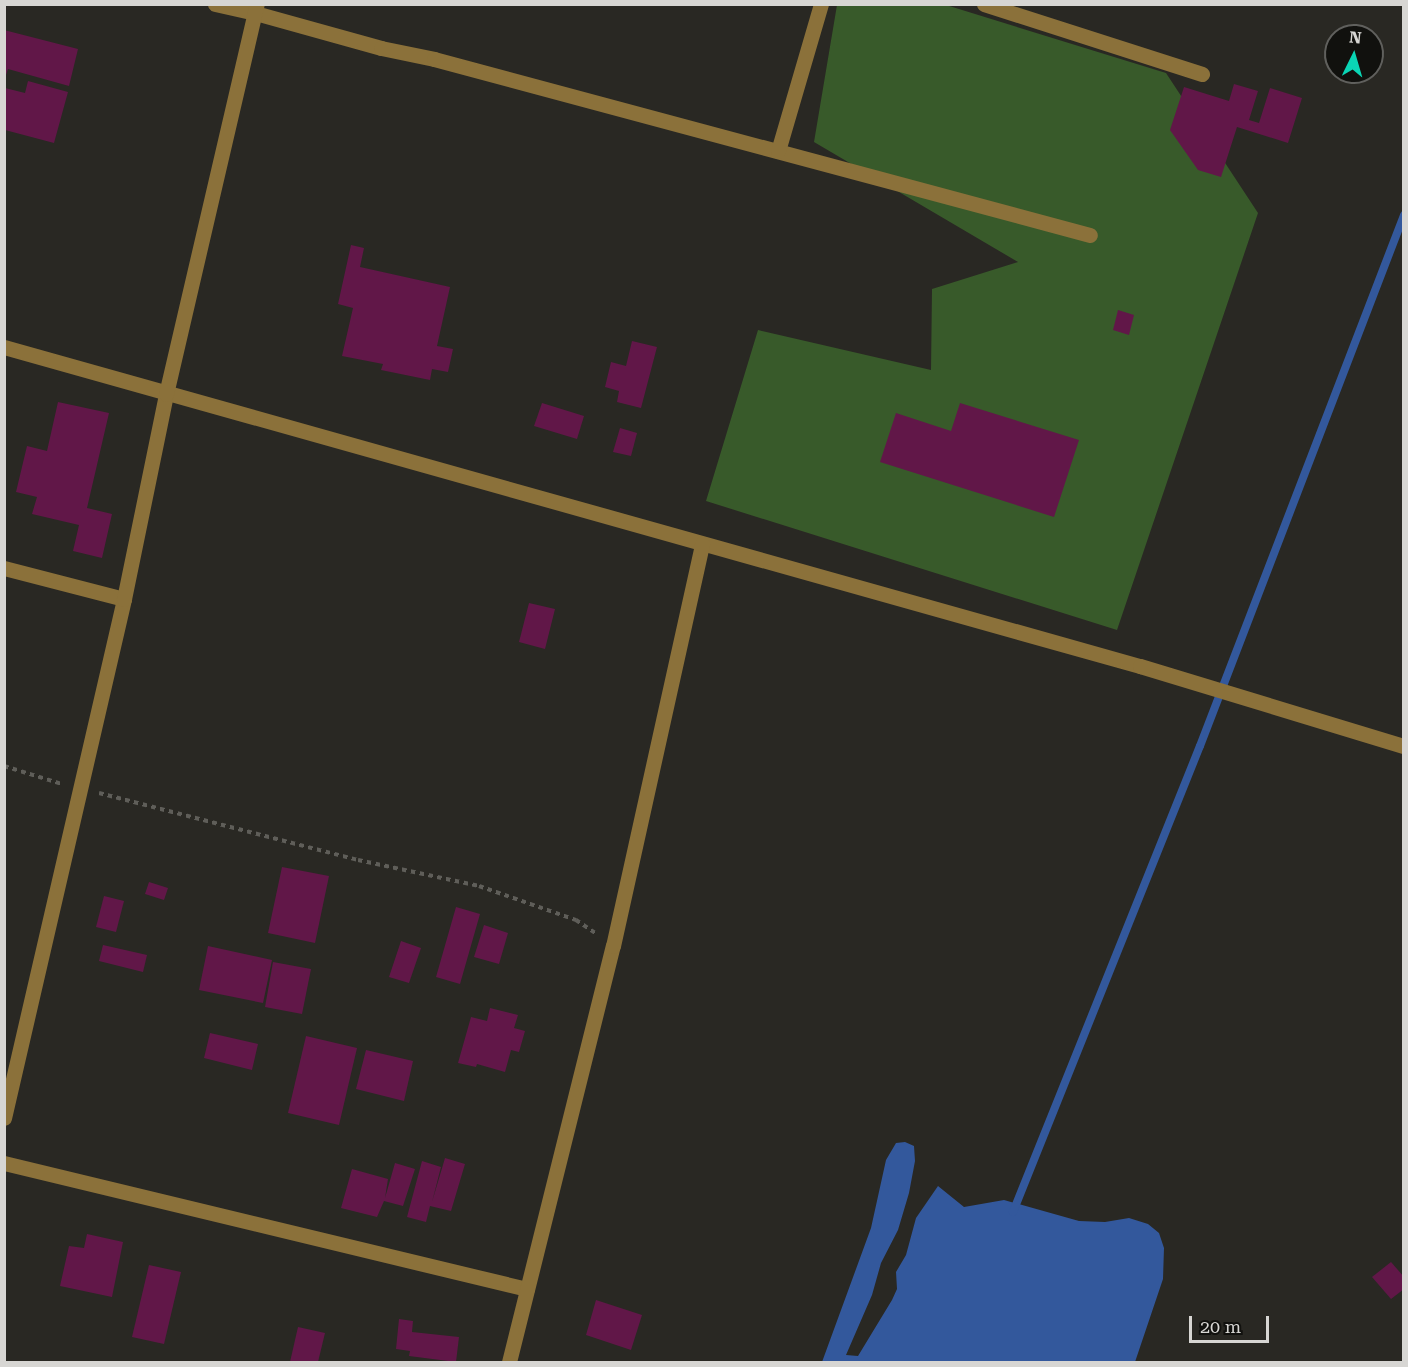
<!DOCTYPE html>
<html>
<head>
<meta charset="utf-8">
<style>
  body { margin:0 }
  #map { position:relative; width:1408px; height:1367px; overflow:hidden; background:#292823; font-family:"Roboto Serif",serif }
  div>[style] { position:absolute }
  .green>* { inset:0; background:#385a2a }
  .water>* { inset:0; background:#33589c }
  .stream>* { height:8px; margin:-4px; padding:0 4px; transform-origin:4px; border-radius:4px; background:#33589c }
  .building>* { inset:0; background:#611748 }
  .path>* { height:4px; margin-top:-2px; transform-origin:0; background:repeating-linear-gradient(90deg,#5f5e59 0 4.5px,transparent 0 9px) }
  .minor>* { height:15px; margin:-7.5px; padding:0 7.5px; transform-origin:7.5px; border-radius:7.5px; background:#8b713a }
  span { translate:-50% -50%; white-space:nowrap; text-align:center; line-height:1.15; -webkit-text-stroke:4.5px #11110e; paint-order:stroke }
  .frame { position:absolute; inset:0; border:6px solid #d7d6d3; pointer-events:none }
  .north { position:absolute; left:1324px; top:24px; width:60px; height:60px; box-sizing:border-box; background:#11110e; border:2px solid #60605d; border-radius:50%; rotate:5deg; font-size:16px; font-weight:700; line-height:24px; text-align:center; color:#d7d6d3 }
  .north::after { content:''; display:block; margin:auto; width:21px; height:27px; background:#0ad5b5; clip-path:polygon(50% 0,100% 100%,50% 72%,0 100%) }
  .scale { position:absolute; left:1189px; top:1316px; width:80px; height:27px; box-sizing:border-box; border:3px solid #d7d6d3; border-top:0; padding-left:8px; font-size:18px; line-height:21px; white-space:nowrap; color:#d7d6d3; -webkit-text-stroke:4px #11110e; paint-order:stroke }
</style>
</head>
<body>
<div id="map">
  <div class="green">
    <i style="clip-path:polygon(837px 5px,946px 5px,1166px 73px,1258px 213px,1117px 630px,706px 501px,758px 330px,931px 370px,932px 289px,1018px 262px,814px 142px)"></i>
  </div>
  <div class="water">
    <i style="clip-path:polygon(905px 1142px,914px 1146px,915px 1161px,909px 1193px,898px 1230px,881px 1263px,872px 1295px,846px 1355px,858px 1356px,892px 1300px,897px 1289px,896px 1272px,906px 1255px,916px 1218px,938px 1186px,964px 1207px,1004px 1200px,1079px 1221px,1105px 1222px,1129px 1218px,1148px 1224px,1159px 1233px,1164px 1248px,1163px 1279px,1135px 1362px,822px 1362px,871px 1228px,886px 1160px,896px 1143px)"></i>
  </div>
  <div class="stream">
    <i style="left:1013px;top:1212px;width:502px;rotate:-68.14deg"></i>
    <i style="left:1200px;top:746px;width:569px;rotate:-68.98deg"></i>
  </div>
  <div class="building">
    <i style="clip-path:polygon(4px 30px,78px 49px,69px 86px,8px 69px,4px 81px)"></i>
    <i style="clip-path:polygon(28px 81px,68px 92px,54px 143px,5px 130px,5px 88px,25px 93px)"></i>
    <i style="clip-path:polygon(1234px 84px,1258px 91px,1249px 120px,1259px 123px,1270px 88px,1302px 98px,1288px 143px,1237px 127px,1221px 177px,1198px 170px,1170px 130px,1184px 87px,1229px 101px)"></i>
    <i style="clip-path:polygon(351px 245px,364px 248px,360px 267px,450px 287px,437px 346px,453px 349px,448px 372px,432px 369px,430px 380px,381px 370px,383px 364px,342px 356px,353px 308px,338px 304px)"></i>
    <i style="clip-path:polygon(1118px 310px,1134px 315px,1129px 335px,1113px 330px)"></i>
    <i style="clip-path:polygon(632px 341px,657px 347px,641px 408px,617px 402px,619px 391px,605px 387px,611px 362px,626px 366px)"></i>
    <i style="clip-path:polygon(58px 402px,109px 413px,87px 508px,112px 514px,102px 558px,73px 551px,79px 525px,32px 514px,37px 497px,16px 492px,27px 446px,47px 451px)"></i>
    <i style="clip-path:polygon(542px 403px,584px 416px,577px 439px,534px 426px)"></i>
    <i style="clip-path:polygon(960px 403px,1079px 440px,1054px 517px,880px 462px,896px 413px,951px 431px)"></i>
    <i style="clip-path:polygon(620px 428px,637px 433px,631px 456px,613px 452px)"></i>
    <i style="clip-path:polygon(529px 603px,555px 609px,545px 649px,519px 642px)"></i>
    <i style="clip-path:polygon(282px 867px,329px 876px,315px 943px,268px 933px)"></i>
    <i style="clip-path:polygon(149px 882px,168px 888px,164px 900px,145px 894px)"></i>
    <i style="clip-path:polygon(104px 896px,124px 901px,116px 932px,96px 927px)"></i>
    <i style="clip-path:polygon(456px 907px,480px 914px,460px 984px,436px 977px)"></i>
    <i style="clip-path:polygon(484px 925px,508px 933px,499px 964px,474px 957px)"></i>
    <i style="clip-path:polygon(401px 941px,421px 948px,409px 983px,389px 977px)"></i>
    <i style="clip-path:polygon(103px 945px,147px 955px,143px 972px,99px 961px)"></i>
    <i style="clip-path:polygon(208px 946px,272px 960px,263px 1003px,199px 990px)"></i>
    <i style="clip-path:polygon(273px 962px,311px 969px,302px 1014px,265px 1007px)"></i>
    <i style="clip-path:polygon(490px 1008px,518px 1015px,514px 1028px,525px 1031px,519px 1052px,511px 1050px,505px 1072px,477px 1064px,476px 1067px,458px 1063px,471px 1017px,487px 1021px)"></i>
    <i style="clip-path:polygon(210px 1033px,258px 1044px,252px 1070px,204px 1058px)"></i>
    <i style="clip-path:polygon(306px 1036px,357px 1048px,339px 1125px,288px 1113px)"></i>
    <i style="clip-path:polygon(366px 1050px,413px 1061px,404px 1101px,356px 1089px)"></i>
    <i style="clip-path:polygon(445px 1158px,465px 1164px,451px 1211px,430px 1206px,426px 1222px,407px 1217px,422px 1161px,441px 1167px,432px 1202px)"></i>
    <i style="clip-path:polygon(395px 1163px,415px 1169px,403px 1206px,384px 1201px,377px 1217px,341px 1208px,352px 1169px,388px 1179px,385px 1198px)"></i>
    <i style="clip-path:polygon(87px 1234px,123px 1242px,112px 1297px,60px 1286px,69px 1246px,84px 1248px)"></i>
    <i style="clip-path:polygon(1391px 1262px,1404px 1277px,1404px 1289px,1391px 1299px,1372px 1277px)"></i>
    <i style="clip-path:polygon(149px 1265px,181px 1272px,164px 1344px,132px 1337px)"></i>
    <i style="clip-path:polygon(596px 1300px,642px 1315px,631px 1350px,586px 1335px)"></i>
    <i style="clip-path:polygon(399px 1319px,413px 1321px,412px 1332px,459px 1337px,456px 1362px,409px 1356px,410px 1351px,396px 1349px)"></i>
    <i style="clip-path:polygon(298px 1327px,325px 1333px,318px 1362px,290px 1362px)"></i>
  </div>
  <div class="path">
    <i style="left:4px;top:766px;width:61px;rotate:17.2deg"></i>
    <i style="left:99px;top:793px;width:268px;rotate:14.5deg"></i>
    <i style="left:358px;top:860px;width:124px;rotate:12.1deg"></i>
    <i style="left:479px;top:886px;width:103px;rotate:19.3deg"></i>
    <i style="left:576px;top:920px;width:23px;rotate:34deg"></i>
  </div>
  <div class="minor">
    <i style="left:215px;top:4px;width:41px;rotate:12.7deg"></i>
    <i style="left:255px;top:13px;width:131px;rotate:15.5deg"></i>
    <i style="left:381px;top:48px;width:54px;rotate:11.7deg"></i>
    <i style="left:434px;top:59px;width:679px;rotate:15.02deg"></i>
    <i style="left:984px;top:4px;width:229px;rotate:17.8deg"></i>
    <i style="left:778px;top:151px;width:153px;rotate:-73.7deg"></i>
    <i style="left:4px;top:347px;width:1180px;rotate:15.69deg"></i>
    <i style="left:1140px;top:666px;width:276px;rotate:16.9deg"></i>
    <i style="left:4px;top:568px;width:124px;rotate:14.5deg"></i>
    <i style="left:4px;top:1118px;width:533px;rotate:-76.98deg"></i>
    <i style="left:124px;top:599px;width:209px;rotate:-78.4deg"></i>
    <i style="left:166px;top:394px;width:400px;rotate:-76.9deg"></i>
    <i style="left:4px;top:1163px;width:538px;rotate:13.55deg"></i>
    <i style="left:509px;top:1362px;width:429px;rotate:-76deg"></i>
    <i style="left:613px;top:946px;width:412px;rotate:-77.5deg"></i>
  </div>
  <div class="frame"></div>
  <div class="north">N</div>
  <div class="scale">20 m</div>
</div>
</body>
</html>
